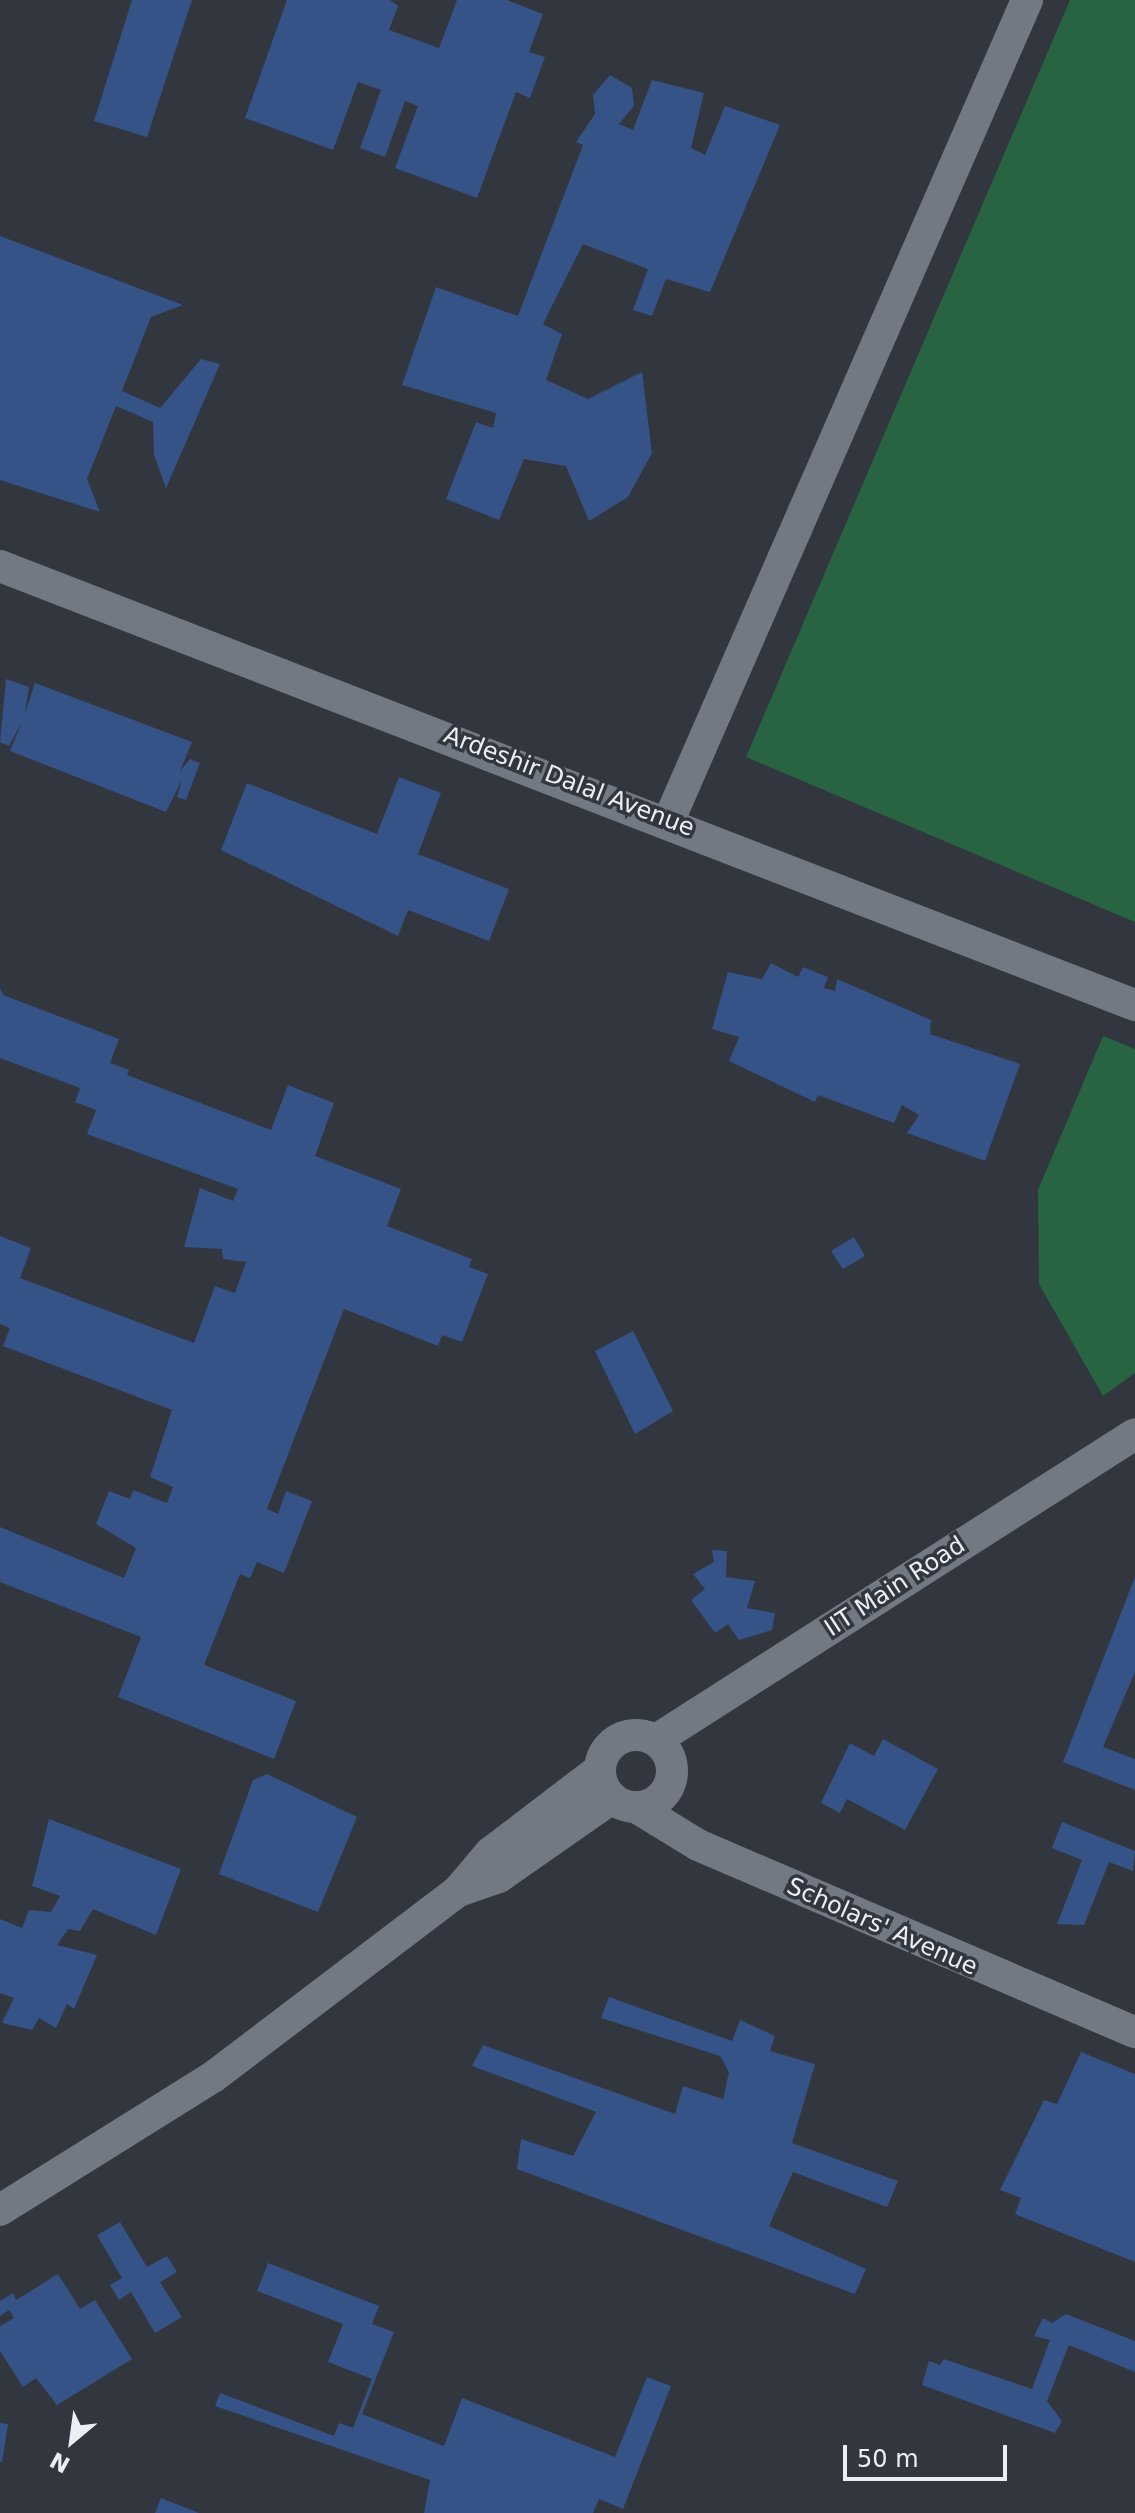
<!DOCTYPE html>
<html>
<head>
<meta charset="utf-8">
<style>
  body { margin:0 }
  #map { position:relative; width:1135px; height:2513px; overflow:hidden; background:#31363f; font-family:"DejaVu Sans",sans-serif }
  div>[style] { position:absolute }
  .green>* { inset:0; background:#296442 }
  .building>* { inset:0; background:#355386 }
  .secondary>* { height:32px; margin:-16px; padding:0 16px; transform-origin:16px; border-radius:16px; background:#737982 }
  .secondary>.ring { margin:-16px; padding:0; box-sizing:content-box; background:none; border:32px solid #737982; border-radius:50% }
  span { translate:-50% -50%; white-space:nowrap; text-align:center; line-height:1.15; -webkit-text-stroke:7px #31363f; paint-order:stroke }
  .street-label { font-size:24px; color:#ebeef3 }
  .north { position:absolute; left:32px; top:2401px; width:80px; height:80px; -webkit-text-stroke:6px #31363f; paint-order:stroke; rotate:209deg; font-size:22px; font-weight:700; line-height:32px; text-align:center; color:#ebeef3 }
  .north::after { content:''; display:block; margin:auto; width:28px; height:36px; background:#ebeef3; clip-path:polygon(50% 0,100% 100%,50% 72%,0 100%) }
  .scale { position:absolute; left:843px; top:2445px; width:164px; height:36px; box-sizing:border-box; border:4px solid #ebeef3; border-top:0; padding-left:10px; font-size:24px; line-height:28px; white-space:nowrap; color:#ebeef3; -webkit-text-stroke:6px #31363f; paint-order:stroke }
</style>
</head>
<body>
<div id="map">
  <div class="green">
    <i style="clip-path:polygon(1070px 0,1135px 0,1135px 922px,746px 757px)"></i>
    <i style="clip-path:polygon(1103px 1036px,1135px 1049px,1135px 1373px,1103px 1396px,1039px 1284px,1038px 1190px)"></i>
  </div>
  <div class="building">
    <i style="clip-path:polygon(132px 0,192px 0,147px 137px,94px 121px)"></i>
    <i style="clip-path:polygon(287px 0,390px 0,398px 6px,389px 30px,439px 48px,457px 0,507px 0,543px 14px,529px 52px,545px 57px,530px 98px,516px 92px,477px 198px,395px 168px,418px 106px,405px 101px,385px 157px,360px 148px,381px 90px,358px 82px,333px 150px,245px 118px)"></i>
    <i style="clip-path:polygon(610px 75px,632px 88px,634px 106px,619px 124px,633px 130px,652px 80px,704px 93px,691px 148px,705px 155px,725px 106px,780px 125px,710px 292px,666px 279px,652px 316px,633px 310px,648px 269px,583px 244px,543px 324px,562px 334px,546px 380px,588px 399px,642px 372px,652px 453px,628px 497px,589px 521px,566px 466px,524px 459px,499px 520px,446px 499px,476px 422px,493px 428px,496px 413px,402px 385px,436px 287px,518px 316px,583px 145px,576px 142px,595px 114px,593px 95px)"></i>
    <i style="clip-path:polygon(0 236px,183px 305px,151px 317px,122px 391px,160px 408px,201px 359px,220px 364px,166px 488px,154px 455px,153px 422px,116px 406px,87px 479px,100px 512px,0 480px)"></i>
    <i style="clip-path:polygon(6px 679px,29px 687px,25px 713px,35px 683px,192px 742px,180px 771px,190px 759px,200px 763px,186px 800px,177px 797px,182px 780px,166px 812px,10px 751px,22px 722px,9px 746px,0 742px)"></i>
    <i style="clip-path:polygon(399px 777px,441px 793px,418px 854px,509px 889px,489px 941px,408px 910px,398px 936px,221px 850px,247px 783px,377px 834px)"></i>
    <i style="clip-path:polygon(771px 963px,798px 977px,803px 967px,828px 977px,824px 988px,835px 991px,837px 979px,931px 1020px,930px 1034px,1020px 1064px,985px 1161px,907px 1133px,919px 1115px,902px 1105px,894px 1123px,818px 1095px,815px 1102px,729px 1061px,739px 1037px,712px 1029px,728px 972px,762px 979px)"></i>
    <i style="clip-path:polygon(0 988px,3px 995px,119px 1039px,110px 1063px,129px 1070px,127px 1075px,271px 1130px,288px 1085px,334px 1103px,315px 1156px,401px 1189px,387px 1226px,472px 1259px,469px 1267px,488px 1274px,462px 1342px,442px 1335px,438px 1346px,344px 1309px,267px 1509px,278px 1514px,286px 1491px,312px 1501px,284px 1573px,257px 1562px,250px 1578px,240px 1574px,204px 1665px,296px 1701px,274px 1759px,118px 1697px,141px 1637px,0 1582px,0 1527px,124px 1578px,136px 1548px,96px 1524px,109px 1491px,130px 1499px,133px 1490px,167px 1503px,173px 1487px,150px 1477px,172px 1410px,3px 1346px,10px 1328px,0 1324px,0 1236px,31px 1248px,20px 1278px,194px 1343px,215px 1286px,235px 1293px,246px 1262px,223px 1259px,222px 1249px,184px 1247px,200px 1188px,233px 1201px,238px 1189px,87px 1134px,96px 1110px,75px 1102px,80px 1088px,0 1058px)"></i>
    <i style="clip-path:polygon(854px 1237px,865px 1256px,843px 1269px,831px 1251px)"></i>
    <i style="clip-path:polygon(633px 1331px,673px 1411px,635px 1434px,595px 1351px)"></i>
    <i style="clip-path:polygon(712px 1550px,727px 1551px,726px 1577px,755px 1581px,747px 1608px,775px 1613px,772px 1630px,739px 1640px,728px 1624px,715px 1633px,691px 1600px,705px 1589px,693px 1574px,714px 1562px)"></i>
    <i style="clip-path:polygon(1135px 1577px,1135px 1672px,1103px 1747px,1135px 1759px,1135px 1790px,1063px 1762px)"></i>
    <i style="clip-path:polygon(883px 1739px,938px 1769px,905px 1830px,847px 1799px,840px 1813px,821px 1803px,850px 1743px,874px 1756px)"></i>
    <i style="clip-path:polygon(267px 1774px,357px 1817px,318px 1912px,219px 1874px,253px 1780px)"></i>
    <i style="clip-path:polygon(49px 1819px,181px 1869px,156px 1935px,93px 1909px,80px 1931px,68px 1929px,57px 1945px,97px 1955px,74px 2009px,67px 2004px,56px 2028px,39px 2018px,32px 2030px,2px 2023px,14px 1998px,0 1993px,0 1919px,22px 1928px,29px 1910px,51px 1912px,60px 1896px,32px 1886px)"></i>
    <i style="clip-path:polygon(1062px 1822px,1135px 1851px,1133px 1871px,1109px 1862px,1084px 1925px,1057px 1924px,1082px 1860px,1052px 1848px)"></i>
    <i style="clip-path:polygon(609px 1997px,732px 2041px,740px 2020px,775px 2036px,770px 2051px,815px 2064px,792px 2143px,898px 2181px,887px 2207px,793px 2172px,769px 2226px,866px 2269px,855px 2294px,517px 2169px,521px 2139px,573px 2156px,596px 2112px,472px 2066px,483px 2045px,675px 2114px,683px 2086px,723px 2099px,729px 2072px,720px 2056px,601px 2018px)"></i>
    <i style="clip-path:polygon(1081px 2052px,1135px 2074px,1135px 2262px,1015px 2214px,1021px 2198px,1000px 2190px,1044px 2100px,1057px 2104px)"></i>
    <i style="clip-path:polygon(120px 2222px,147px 2267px,167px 2256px,177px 2272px,160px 2282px,182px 2317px,155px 2333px,131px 2292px,119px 2300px,110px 2285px,122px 2278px,97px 2235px)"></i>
    <i style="clip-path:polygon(268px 2263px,379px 2306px,372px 2324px,394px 2332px,362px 2414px,444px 2446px,462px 2398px,615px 2457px,647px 2377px,671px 2386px,623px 2509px,599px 2499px,593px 2513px,424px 2513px,430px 2480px,215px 2406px,220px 2393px,334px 2436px,339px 2423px,353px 2428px,372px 2379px,328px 2362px,343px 2324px,257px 2291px)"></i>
    <i style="clip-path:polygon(58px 2274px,80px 2309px,95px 2300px,132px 2359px,57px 2405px,36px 2378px,23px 2387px,0 2351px,0 2326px,14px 2318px,9px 2310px,0 2316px,0 2301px,13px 2293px,16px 2300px)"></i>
    <i style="clip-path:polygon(1066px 2314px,1135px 2341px,1135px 2372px,1069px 2345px,1047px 2401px,1062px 2421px,1055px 2433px,922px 2385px,929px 2361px,940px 2365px,944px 2359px,1032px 2389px,1050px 2340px,1034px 2336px,1043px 2318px,1052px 2323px)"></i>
    <i style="clip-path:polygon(0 2423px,8px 2424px,2px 2462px,0 2462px)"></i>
    <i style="clip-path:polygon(161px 2498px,199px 2513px,155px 2513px)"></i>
  </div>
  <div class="secondary">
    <i style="left:0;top:566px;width:1217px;rotate:21.15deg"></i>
    <i style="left:669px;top:820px;width:895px;rotate:-66.41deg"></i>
    <i class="ring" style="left:600px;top:1735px;width:40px;height:40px"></i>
    <i style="left:656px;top:1740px;width:568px;rotate:-32.57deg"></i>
    <i style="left:636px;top:1807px;width:73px;rotate:31.5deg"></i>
    <i style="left:698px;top:1845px;width:475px;rotate:23.2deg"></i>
    <i style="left:458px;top:1891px;width:43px;rotate:-18.9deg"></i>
    <i style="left:499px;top:1877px;width:138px;rotate:-35deg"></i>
    <i style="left:0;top:2210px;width:251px;rotate:-32deg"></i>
    <i style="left:213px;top:2077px;width:308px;rotate:-37.2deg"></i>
    <i style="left:458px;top:1891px;width:50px;rotate:-49.9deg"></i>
    <i style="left:490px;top:1853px;width:137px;rotate:-37.3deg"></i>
  </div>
  <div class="street-label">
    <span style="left:569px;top:782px;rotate:21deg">Ardeshir Dalal Avenue</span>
    <span style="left:895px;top:1587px;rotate:-33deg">IIT Main Road</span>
    <span style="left:882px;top:1927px;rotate:24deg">Scholars' Avenue</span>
  </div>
  <div class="north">N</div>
  <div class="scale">50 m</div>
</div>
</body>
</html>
